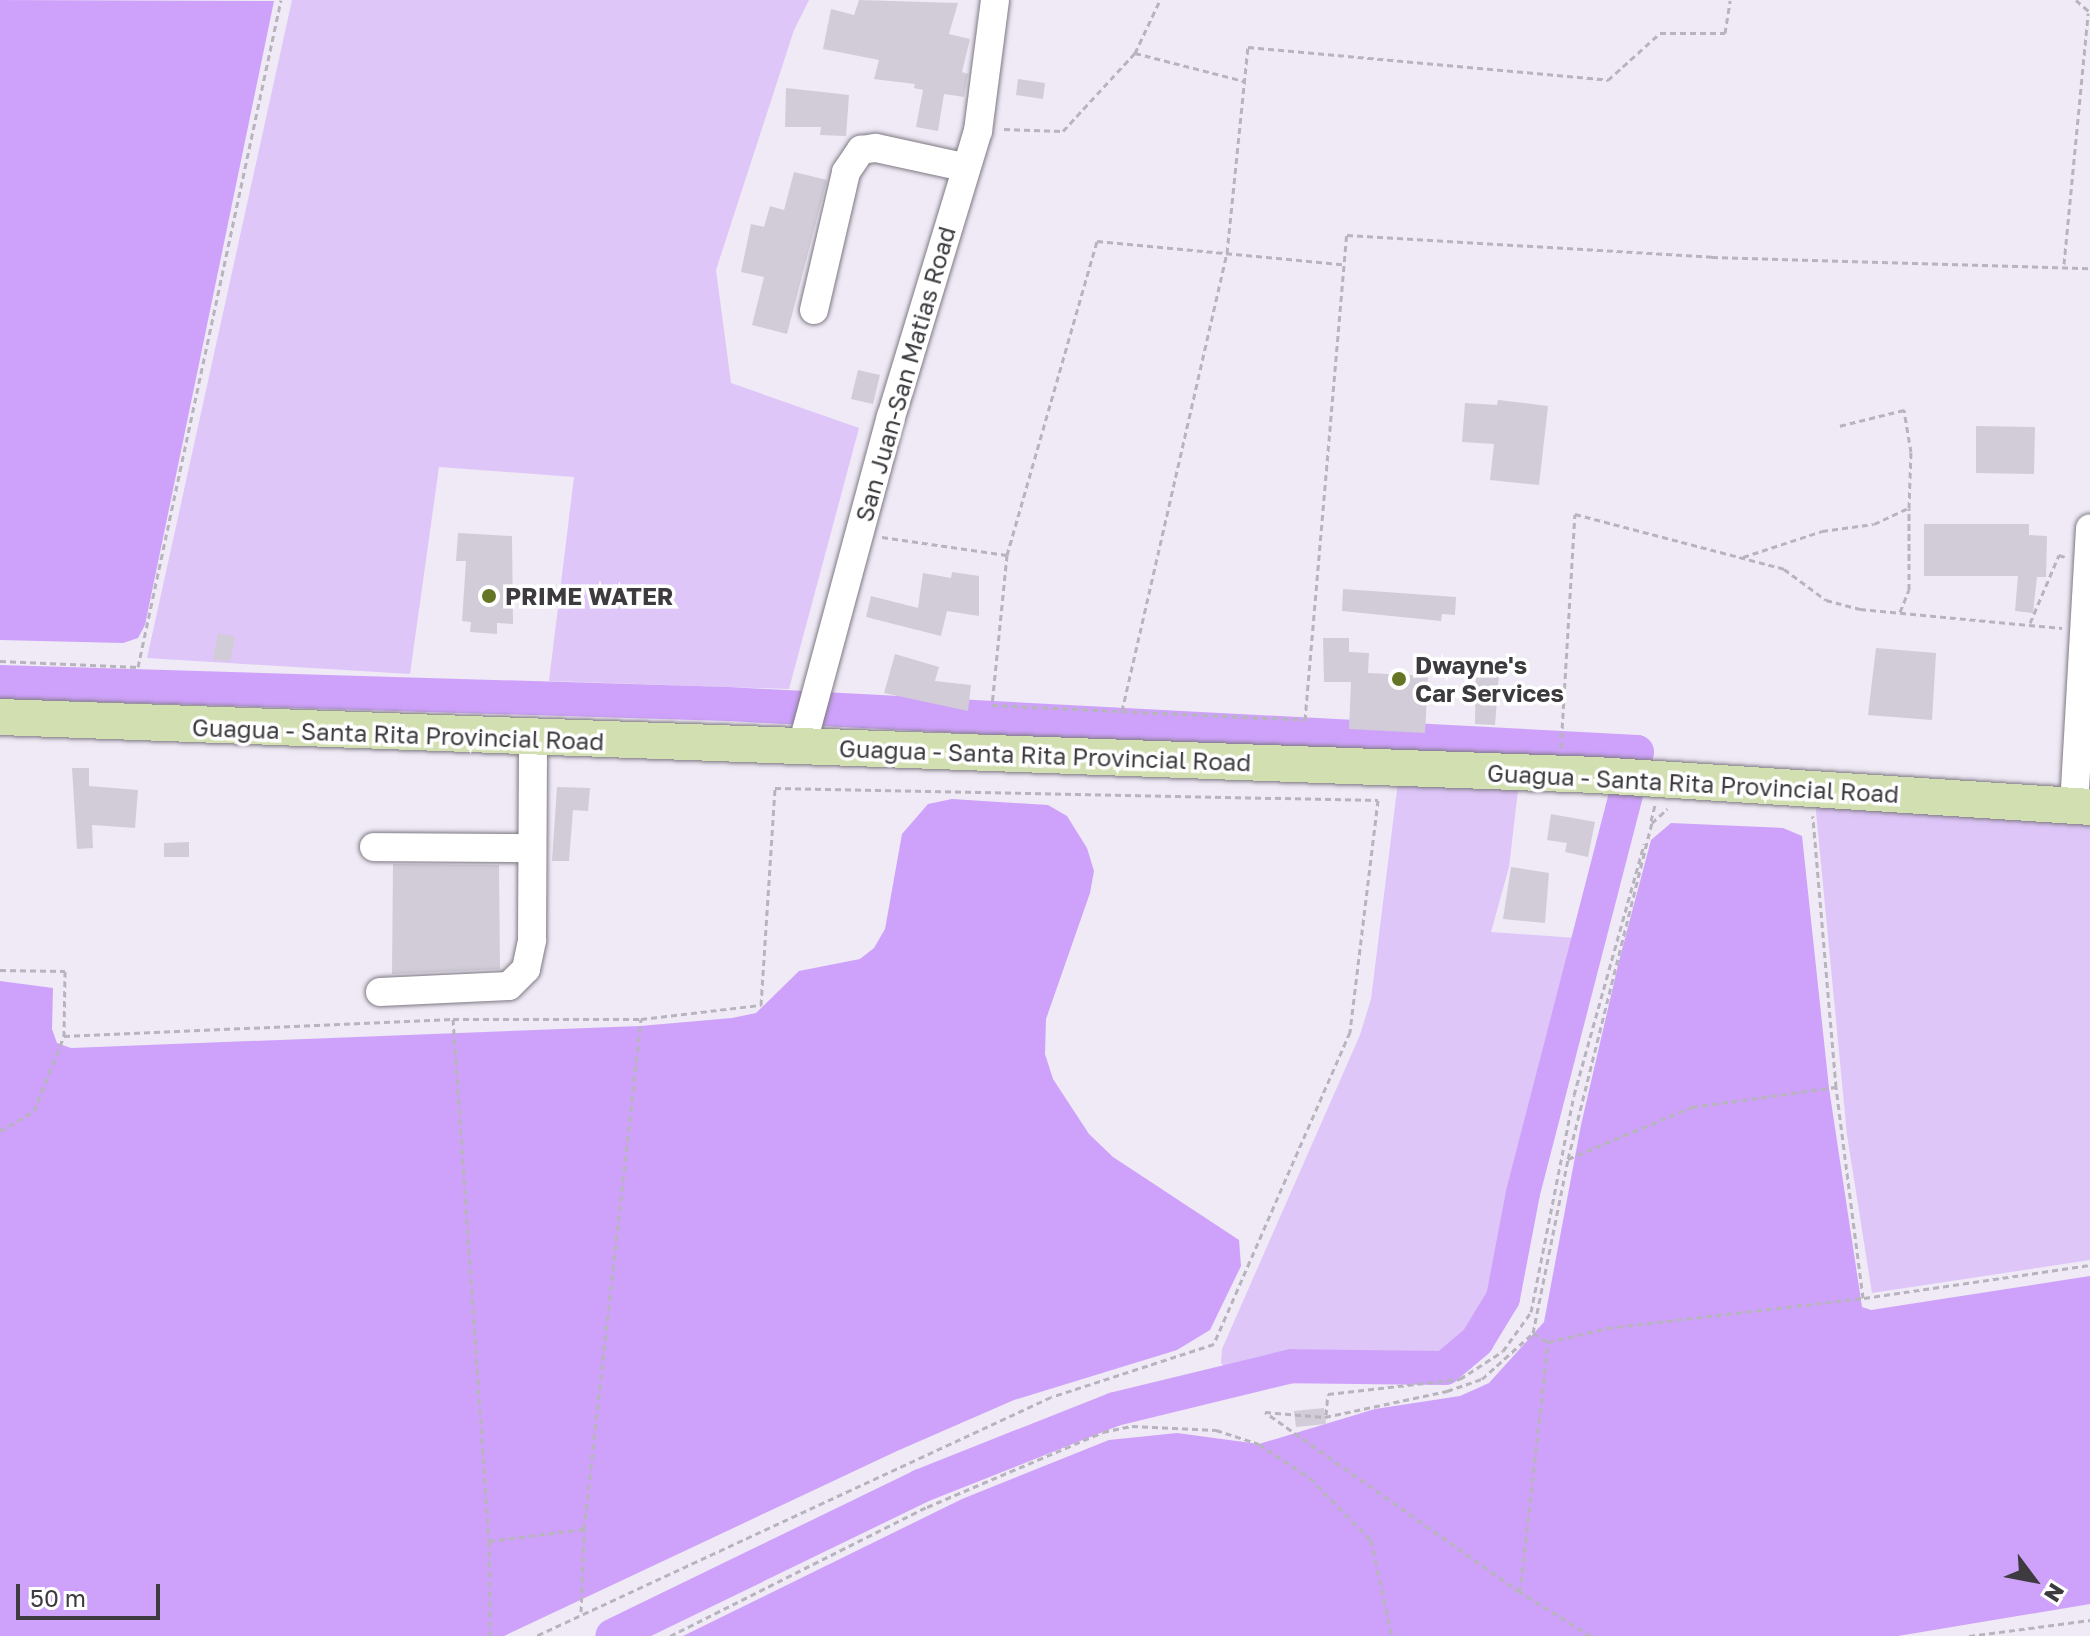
<!DOCTYPE html>
<html>
<head>
<meta charset="utf-8">
<style>
  body { margin:0 }
  #map { position:relative; width:2090px; height:1636px; overflow:hidden; background:#efeaf5; font-family:"Golos Text",sans-serif }
  div>[style] { position:absolute }
  .green>* { inset:0; background:#dec6f8 }
  .water>* { inset:0; background:#cea2fa }
  .river>* { height:34px; margin:-17px; padding:0 17px; transform-origin:17px; border-radius:17px; background:#cea2fa }
  .building>* { inset:0; background:#d1ccd7 }
  .path>* { height:3px; margin-top:-1.5px; transform-origin:0; background:repeating-linear-gradient(90deg,#b8b4bd 0 6px,transparent 0 10px) }
  .roads { filter:drop-shadow(0 0 2px #7e7983) drop-shadow(0 0 2px #7e7983) }
  .minor>* { height:28px; margin:-14px; padding:0 14px; transform-origin:14px; border-radius:14px; background:#fff }
  .major>* { height:36px; margin:-18px; padding:0 18px; transform-origin:18px; border-radius:18px; background:#d2dfb1 }
  .dots>* { width:22px; height:22px; translate:-50% -50%; box-sizing:border-box; border:4px solid #fff; border-radius:50% }
  span { translate:-50% -50%; white-space:nowrap; text-align:center; line-height:1.15; -webkit-text-stroke:7px #fff; paint-order:stroke }
  .street-label { font-size:24px; color:#3d3b3f }
  .poi-label { font-size:24px; color:#3d3b3f; font-weight:700 }
  .left { translate:0 -50%; text-align:left }
  .north { position:absolute; left:1994px; top:1540px; width:80px; height:80px; -webkit-text-stroke:6px #fff; paint-order:stroke; rotate:122deg; font-size:22px; font-weight:700; line-height:32px; text-align:center; color:#3d3b3f }
  .north::after { content:''; display:block; margin:auto; width:28px; height:36px; background:#3d3b3f; clip-path:polygon(50% 0,100% 100%,50% 72%,0 100%) }
  .scale { position:absolute; left:16px; top:1584px; width:144px; height:36px; box-sizing:border-box; border:4px solid #3d3b3f; border-top:0; padding-left:10px; font-size:24px; line-height:28px; white-space:nowrap; color:#3d3b3f; -webkit-text-stroke:6px #fff; paint-order:stroke }
</style>
</head>
<body>
<div id="map">
  <div class="green">
    <i style="clip-path:polygon(292px 0,809px 0,794px 30px,716px 270px,731px 383px,859px 428px,789px 689px,549px 681px,574px 477px,439px 467px,410px 674px,147px 658px)"></i>
    <i style="clip-path:polygon(1398px 782px,1519px 782px,1509px 867px,1491px 932px,1576px 938px,1499px 1292px,1471px 1335px,1440px 1361px,1285px 1360px,1228px 1370px,1221px 1363px,1222px 1349px,1360px 1035px,1371px 999px)"></i>
    <i style="clip-path:polygon(1815px 801px,2090px 822px,2090px 1260px,1872px 1293px,1847px 1135px)"></i>
  </div>
  <div class="water">
    <i style="clip-path:polygon(0 0,274px 1px,145px 625px,138px 638px,123px 643px,0 640px)"></i>
    <i style="clip-path:polygon(952px 799px,1048px 805px,1067px 816px,1087px 848px,1094px 871px,1090px 893px,1046px 1019px,1045px 1054px,1053px 1079px,1089px 1134px,1113px 1157px,1239px 1240px,1241px 1266px,1210px 1330px,1177px 1350px,1014px 1400px,897px 1451px,504px 1636px,0 1636px,0 981px,53px 988px,52px 1029px,57px 1043px,71px 1048px,640px 1026px,732px 1018px,756px 1013px,799px 971px,860px 959px,874px 948px,885px 929px,902px 834px,928px 804px)"></i>
    <i style="clip-path:polygon(1671px 823px,1783px 828px,1802px 836px,1829px 1088px,1862px 1307px,1871px 1310px,2090px 1276px,2090px 1604px,1898px 1636px,683px 1636px,962px 1499px,1109px 1440px,1177px 1433px,1259px 1444px,1375px 1409px,1460px 1396px,1489px 1383px,1544px 1322px,1581px 1125px,1619px 961px,1651px 840px)"></i>
  </div>
  <div class="river">
    <i style="left:0;top:682px;width:728px;rotate:1.73deg"></i>
    <i style="left:728px;top:704px;width:910px;rotate:3.02deg"></i>
    <i style="left:1637px;top:752px;width:455px;rotate:104.5deg"></i>
    <i style="left:1523px;top:1193px;width:107px;rotate:100.8deg"></i>
    <i style="left:1503px;top:1298px;width:50px;rotate:121.2deg"></i>
    <i style="left:1477px;top:1341px;width:42px;rotate:139.8deg"></i>
    <i style="left:1445px;top:1368px;width:153px;rotate:-179.3deg"></i>
    <i style="left:1292px;top:1366px;width:182px;rotate:166.3deg"></i>
    <i style="left:1115px;top:1409px;width:209px;rotate:158.4deg"></i>
    <i style="left:921px;top:1486px;width:343px;rotate:154.1deg"></i>
  </div>
  <div class="building">
    <i style="clip-path:polygon(859px 0,958px 3px,949px 34px,970px 39px,962px 72px,968px 74px,964px 97px,944px 94px,938px 131px,916px 127px,923px 90px,914px 88px,915px 84px,874px 79px,879px 60px,823px 49px,831px 9px,854px 15px)"></i>
    <i style="clip-path:polygon(1018px 79px,1045px 83px,1043px 99px,1016px 95px)"></i>
    <i style="clip-path:polygon(786px 88px,849px 95px,846px 136px,820px 135px,821px 127px,785px 127px)"></i>
    <i style="clip-path:polygon(794px 172px,827px 180px,787px 334px,752px 325px,764px 277px,741px 272px,751px 224px,764px 227px,770px 206px,784px 210px)"></i>
    <i style="clip-path:polygon(858px 370px,880px 375px,873px 404px,851px 399px)"></i>
    <i style="clip-path:polygon(1498px 400px,1548px 406px,1539px 485px,1490px 480px,1494px 444px,1462px 442px,1465px 403px,1497px 405px)"></i>
    <i style="clip-path:polygon(1976px 426px,2035px 427px,2034px 474px,1976px 473px)"></i>
    <i style="clip-path:polygon(1924px 524px,2029px 524px,2029px 535px,2047px 536px,2046px 577px,2037px 577px,2033px 613px,2015px 611px,2018px 576px,1924px 576px)"></i>
    <i style="clip-path:polygon(458px 533px,512px 536px,513px 624px,497px 623px,497px 634px,470px 632px,471px 622px,462px 621px,466px 561px,456px 561px)"></i>
    <i style="clip-path:polygon(952px 572px,979px 576px,979px 616px,947px 611px,941px 636px,866px 617px,871px 596px,918px 608px,923px 573px,951px 578px)"></i>
    <i style="clip-path:polygon(1343px 589px,1456px 597px,1455px 615px,1442px 614px,1441px 621px,1342px 611px)"></i>
    <i style="clip-path:polygon(218px 633px,235px 637px,230px 662px,213px 659px)"></i>
    <i style="clip-path:polygon(1323px 638px,1349px 638px,1349px 652px,1369px 653px,1368px 673px,1428px 676px,1425px 733px,1349px 729px,1351px 682px,1324px 682px)"></i>
    <i style="clip-path:polygon(1876px 648px,1936px 653px,1932px 720px,1868px 715px)"></i>
    <i style="clip-path:polygon(895px 654px,939px 667px,935px 681px,971px 685px,968px 711px,884px 693px)"></i>
    <i style="clip-path:polygon(1476px 660px,1500px 660px,1495px 725px,1475px 724px)"></i>
    <i style="clip-path:polygon(72px 768px,89px 768px,89px 786px,138px 790px,135px 828px,92px 825px,93px 848px,77px 849px)"></i>
    <i style="clip-path:polygon(557px 787px,590px 788px,588px 811px,573px 810px,569px 861px,552px 861px)"></i>
    <i style="clip-path:polygon(1551px 814px,1595px 822px,1588px 857px,1565px 852px,1567px 843px,1547px 840px)"></i>
    <i style="clip-path:polygon(189px 842px,189px 857px,164px 857px,164px 843px)"></i>
    <i style="clip-path:polygon(393px 864px,499px 865px,500px 969px,392px 974px)"></i>
    <i style="clip-path:polygon(1511px 867px,1549px 873px,1545px 923px,1503px 919px)"></i>
    <i style="clip-path:polygon(1324px 1408px,1326px 1424px,1296px 1427px,1294px 1411px)"></i>
  </div>
  <div class="path">
    <i style="left:2076px;top:0;width:18px;rotate:41deg"></i>
    <i style="left:1135px;top:53px;width:113px;rotate:14.4deg"></i>
    <i style="left:1004px;top:129px;width:59px;rotate:1.9deg"></i>
    <i style="left:1063px;top:131px;width:106px;rotate:-47.3deg"></i>
    <i style="left:1135px;top:53px;width:59px;rotate:-64.7deg"></i>
    <i style="left:2064px;top:264px;width:252px;rotate:-84.5deg"></i>
    <i style="left:882px;top:537px;width:126px;rotate:8.2deg"></i>
    <i style="left:1007px;top:555px;width:151px;rotate:95.7deg"></i>
    <i style="left:992px;top:705px;width:313px;rotate:2.7deg"></i>
    <i style="left:1305px;top:720px;width:487px;rotate:-85.1deg"></i>
    <i style="left:1347px;top:235px;width:366px;rotate:3.4deg"></i>
    <i style="left:1712px;top:257px;width:378px;rotate:1.7deg"></i>
    <i style="left:1007px;top:555px;width:327px;rotate:-74deg"></i>
    <i style="left:1097px;top:241px;width:246px;rotate:5.4deg"></i>
    <i style="left:1743px;top:557px;width:83px;rotate:-18.2deg"></i>
    <i style="left:1822px;top:531px;width:52px;rotate:-7.7deg"></i>
    <i style="left:1874px;top:524px;width:38px;rotate:-25deg"></i>
    <i style="left:1909px;top:508px;width:56px;rotate:-88deg"></i>
    <i style="left:1911px;top:452px;width:43px;rotate:-99.5deg"></i>
    <i style="left:1904px;top:410px;width:67px;rotate:166.2deg"></i>
    <i style="left:1900px;top:612px;width:24px;rotate:-68deg"></i>
    <i style="left:1909px;top:590px;width:82px;rotate:-90deg"></i>
    <i style="left:2030px;top:623px;width:74px;rotate:-66.9deg"></i>
    <i style="left:2059px;top:555px;width:6px;rotate:18deg"></i>
    <i style="left:0;top:661px;width:138px;rotate:2.5deg"></i>
    <i style="left:138px;top:667px;width:682px;rotate:-77.9deg"></i>
    <i style="left:1122px;top:711px;width:470px;rotate:-77.1deg"></i>
    <i style="left:1227px;top:253px;width:207px;rotate:-84.2deg"></i>
    <i style="left:1248px;top:47px;width:362px;rotate:5.2deg"></i>
    <i style="left:1608px;top:80px;width:70px;rotate:-42.1deg"></i>
    <i style="left:1660px;top:33px;width:65px"></i>
    <i style="left:1725px;top:33px;width:33px;rotate:-81deg"></i>
    <i style="left:1561px;top:748px;width:234px;rotate:-86.6deg"></i>
    <i style="left:1575px;top:514px;width:216px;rotate:14.7deg"></i>
    <i style="left:1784px;top:569px;width:52px;rotate:36.4deg"></i>
    <i style="left:1826px;top:600px;width:35px;rotate:15deg"></i>
    <i style="left:1860px;top:609px;width:203px;rotate:5.4deg"></i>
    <i style="left:1651px;top:821px;width:16px;rotate:-76deg"></i>
    <i style="left:0;top:970px;width:65px;rotate:0.9deg"></i>
    <i style="left:65px;top:971px;width:65px;rotate:90.9deg"></i>
    <i style="left:64px;top:1036px;width:389px;rotate:-2.5deg"></i>
    <i style="left:453px;top:1019px;width:188px"></i>
    <i style="left:641px;top:1019px;width:121px;rotate:-6.7deg"></i>
    <i style="left:761px;top:1005px;width:217px;rotate:-86.3deg"></i>
    <i style="left:775px;top:788px;width:603px;rotate:1.14deg"></i>
    <i style="left:1378px;top:800px;width:234px;rotate:96.9deg"></i>
    <i style="left:1350px;top:1032px;width:340px;rotate:113.6deg"></i>
    <i style="left:1214px;top:1344px;width:171px;rotate:162deg"></i>
    <i style="left:1051px;top:1397px;width:568px;rotate:155.11deg"></i>
    <i style="left:453px;top:1019px;width:523px;rotate:86.05deg"></i>
    <i style="left:489px;top:1541px;width:95px;rotate:89.4deg"></i>
    <i style="left:0;top:1131px;width:39px;rotate:-30deg"></i>
    <i style="left:34px;top:1111px;width:81px;rotate:-68.2deg"></i>
    <i style="left:1568px;top:1159px;width:134px;rotate:-22.8deg"></i>
    <i style="left:1692px;top:1107px;width:145px;rotate:-7.9deg"></i>
    <i style="left:1864px;top:1298px;width:228px;rotate:-8.3deg"></i>
    <i style="left:1533px;top:1333px;width:177px;rotate:-78.6deg"></i>
    <i style="left:1568px;top:1159px;width:346px;rotate:-76deg"></i>
    <i style="left:1652px;top:823px;width:21px;rotate:-43deg"></i>
    <i style="left:1326px;top:1415px;width:21px;rotate:-85deg"></i>
    <i style="left:1328px;top:1394px;width:133px;rotate:-6.5deg"></i>
    <i style="left:1460px;top:1379px;width:51px;rotate:-33.1deg"></i>
    <i style="left:1503px;top:1351px;width:48px;rotate:-54.3deg"></i>
    <i style="left:1531px;top:1312px;width:221px;rotate:-78.8deg"></i>
    <i style="left:1574px;top:1095px;width:261px;rotate:-74.4deg"></i>
    <i style="left:489px;top:1541px;width:96px;rotate:-7.2deg"></i>
    <i style="left:1520px;top:1592px;width:252px;rotate:-83.6deg"></i>
    <i style="left:581px;top:1612px;width:83px;rotate:-87.9deg"></i>
    <i style="left:584px;top:1529px;width:513px;rotate:-83.62deg"></i>
    <i style="left:670px;top:1636px;width:288px;rotate:-26.7deg"></i>
    <i style="left:927px;top:1507px;width:191px;rotate:-23.1deg"></i>
    <i style="left:1103px;top:1432px;width:30px;rotate:-12deg"></i>
    <i style="left:1132px;top:1426px;width:84px;rotate:2.7deg"></i>
    <i style="left:1216px;top:1430px;width:45px;rotate:18deg"></i>
    <i style="left:1259px;top:1444px;width:61px;rotate:33.7deg"></i>
    <i style="left:1310px;top:1478px;width:87px;rotate:45.5deg"></i>
    <i style="left:1371px;top:1540px;width:98px;rotate:77.7deg"></i>
    <i style="left:1591px;top:1636px;width:84px;rotate:-148.2deg"></i>
    <i style="left:1520px;top:1592px;width:312px;rotate:-144.8deg"></i>
    <i style="left:1265px;top:1412px;width:60px;rotate:4.8deg"></i>
    <i style="left:1325px;top:1417px;width:125px;rotate:-12deg"></i>
    <i style="left:1447px;top:1391px;width:37px;rotate:-19deg"></i>
    <i style="left:1482px;top:1379px;width:69px;rotate:-42deg"></i>
    <i style="left:1533px;top:1333px;width:17px;rotate:31deg"></i>
    <i style="left:1548px;top:1342px;width:61px;rotate:-13.3deg"></i>
    <i style="left:1607px;top:1328px;width:258px;rotate:-6.7deg"></i>
    <i style="left:1863px;top:1298px;width:213px;rotate:-97.3deg"></i>
    <i style="left:1836px;top:1087px;width:272px;rotate:-94.9deg"></i>
    <i style="left:1969px;top:1636px;width:122px;rotate:-7.5deg"></i>
  </div>
  <div class="roads">
    <div class="minor">
      <i style="left:814px;top:310px;width:142px;rotate:-76.9deg"></i>
      <i style="left:846px;top:172px;width:27px;rotate:-56deg"></i>
      <i style="left:861px;top:150px;width:15px;rotate:-8deg"></i>
      <i style="left:876px;top:148px;width:89px;rotate:12.3deg"></i>
      <i style="left:802px;top:746px;width:341px;rotate:-74.9deg"></i>
      <i style="left:891px;top:417px;width:299px;rotate:-73.1deg"></i>
      <i style="left:978px;top:131px;width:132px;rotate:-82.6deg"></i>
      <i style="left:2074px;top:806px;width:278px;rotate:-86.7deg"></i>
      <i style="left:374px;top:847px;width:158px;rotate:0.4deg"></i>
      <i style="left:380px;top:992px;width:129px;rotate:-2.7deg"></i>
      <i style="left:509px;top:986px;width:24px;rotate:-45deg"></i>
      <i style="left:526px;top:969px;width:30px;rotate:-78deg"></i>
      <i style="left:532px;top:940px;width:200px;rotate:-89.7deg"></i>
    </div>
    <div class="major">
      <i style="left:0;top:717px;width:1597px;rotate:2.08deg"></i>
      <i style="left:1596px;top:775px;width:495px;rotate:3.7deg"></i>
    </div>
  </div>
  <div class="dots">
    <i style="left:489px;top:596px;background:#647625"></i>
    <i style="left:1399px;top:679px;background:#647625"></i>
  </div>
  <div class="street-label">
    <span style="left:905px;top:374px;rotate:-74deg">San Juan-San Matias Road</span>
    <span style="left:398px;top:734px;rotate:2deg">Guagua - Santa Rita Provincial Road</span>
    <span style="left:1045px;top:755px;rotate:2deg">Guagua - Santa Rita Provincial Road</span>
    <span style="left:1693px;top:783px;rotate:3deg">Guagua - Santa Rita Provincial Road</span>
  </div>
  <div class="poi-label">
    <span class="left" style="left:505px;top:596px">PRIME WATER</span>
    <span class="left" style="left:1415px;top:679px">Dwayne's<br>Car Services</span>
  </div>
  <div class="north">N</div>
  <div class="scale">50 m</div>
</div>
</body>
</html>
